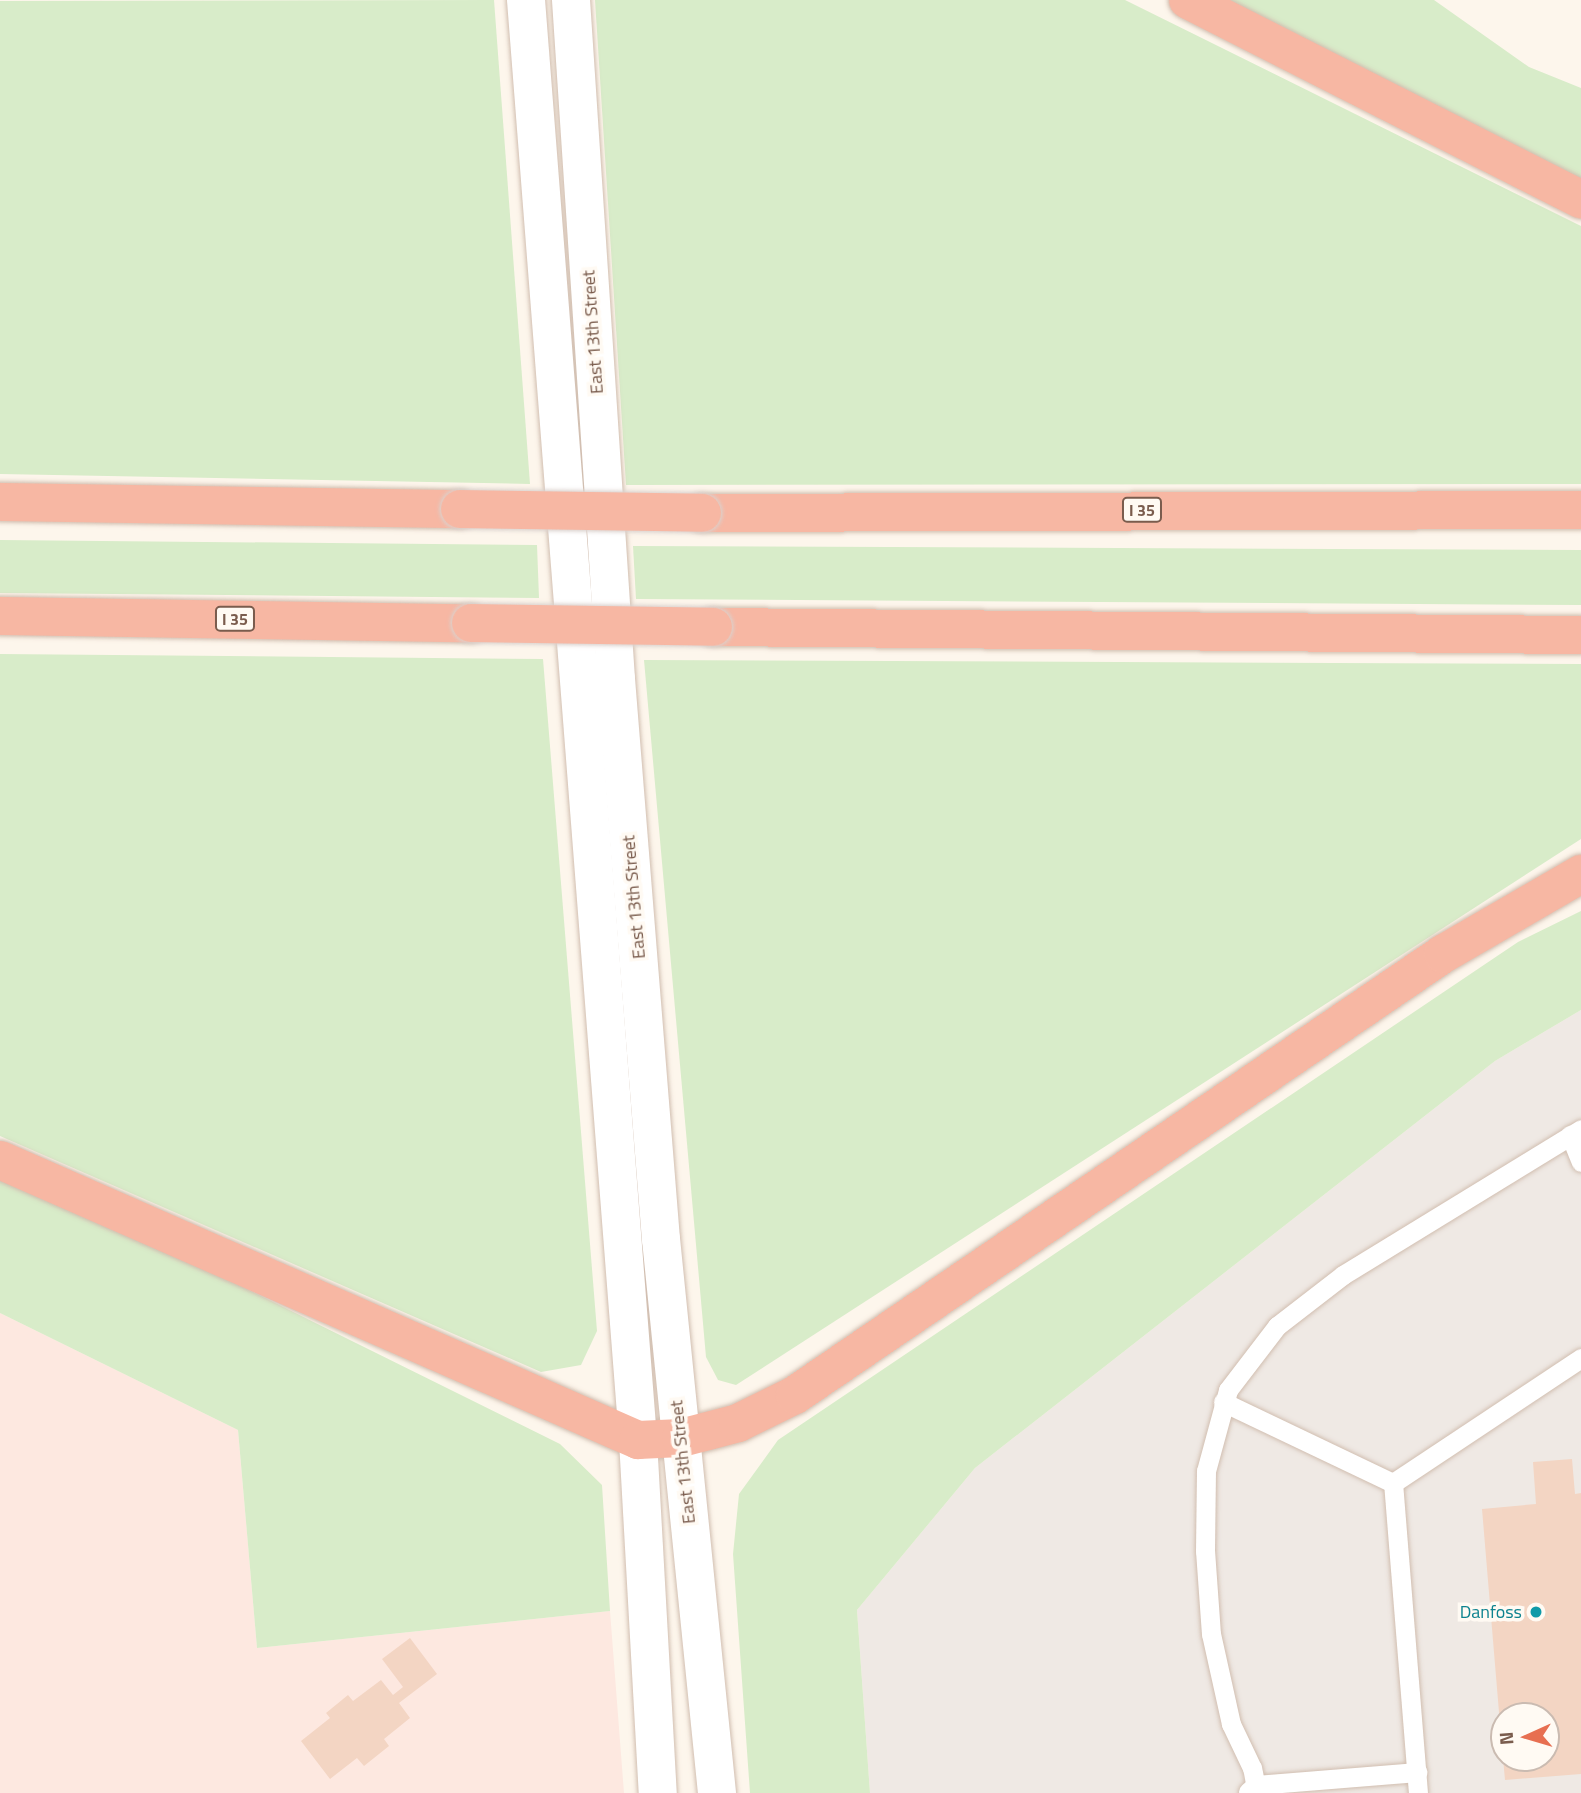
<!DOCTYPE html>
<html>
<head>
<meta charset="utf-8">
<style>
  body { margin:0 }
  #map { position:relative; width:1581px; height:1793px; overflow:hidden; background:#fdf6ec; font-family:"Titillium Web",sans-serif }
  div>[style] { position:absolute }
  .commercial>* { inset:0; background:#fde8e0 }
  .industrial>* { inset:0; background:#efe9e4 }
  .green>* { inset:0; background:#d8ecc9 }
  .building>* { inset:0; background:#f3d5c3 }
  .roads { filter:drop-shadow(0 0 2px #d1beb0) drop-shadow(0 0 2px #d1beb0) }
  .lane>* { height:19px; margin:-9.5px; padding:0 9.5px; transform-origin:9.5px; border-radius:9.5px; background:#fff }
  .secondary>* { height:38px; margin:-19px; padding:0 19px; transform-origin:19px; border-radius:19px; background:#fff }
  .highway>* { height:38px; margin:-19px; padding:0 19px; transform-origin:19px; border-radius:19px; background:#f7b7a3 }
  .bridges { filter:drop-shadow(0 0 2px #dad1cd) drop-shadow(0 0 2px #dad1cd) }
  .highway-bridge>* { height:38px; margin:-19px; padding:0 19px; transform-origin:19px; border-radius:19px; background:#f7b7a3 }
  .dots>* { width:19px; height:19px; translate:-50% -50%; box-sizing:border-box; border:4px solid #fffaf3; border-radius:50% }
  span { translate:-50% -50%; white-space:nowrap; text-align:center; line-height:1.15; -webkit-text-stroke:7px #fffaf3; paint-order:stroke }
  .shield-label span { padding:2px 5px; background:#fffaf3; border:2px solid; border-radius:5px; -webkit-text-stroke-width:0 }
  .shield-label { font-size:16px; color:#7a5c4d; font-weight:700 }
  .street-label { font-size:18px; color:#7a5c4d }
  .culture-label { font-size:18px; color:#0d838f }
  .right { translate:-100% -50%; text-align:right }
  .north { position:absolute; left:1490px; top:1702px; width:70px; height:70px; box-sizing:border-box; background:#fffaf3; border:2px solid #cabbb1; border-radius:50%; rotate:266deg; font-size:19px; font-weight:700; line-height:28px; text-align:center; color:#7a5c4d }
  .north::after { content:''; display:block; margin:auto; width:24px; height:32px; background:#e76f51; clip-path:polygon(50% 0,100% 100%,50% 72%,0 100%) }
</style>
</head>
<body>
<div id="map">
  <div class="commercial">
    <i style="clip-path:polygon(0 1313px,238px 1430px,257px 1648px,610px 1611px,624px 1793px,0 1793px)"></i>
  </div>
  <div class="industrial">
    <i style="clip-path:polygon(evenodd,1581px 1010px,1581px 1793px,870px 1793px,857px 1610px,975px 1468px,1495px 1061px,1581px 1010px,1504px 1716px,1546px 1716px,1546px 1758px,1504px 1758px,1504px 1716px)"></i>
  </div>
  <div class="green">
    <i style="clip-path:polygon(494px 0,530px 484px,0 474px,0 1px)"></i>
    <i style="clip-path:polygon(595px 0,1125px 0,1581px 226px,1581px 484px,626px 485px)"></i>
    <i style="clip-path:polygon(1223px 0,1434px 0,1529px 67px,1581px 88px,1581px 184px)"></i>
    <i style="clip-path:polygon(0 540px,537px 545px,539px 598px,0 593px)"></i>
    <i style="clip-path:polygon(633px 546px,1581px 550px,1581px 605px,636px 599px)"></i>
    <i style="clip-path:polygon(0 654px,543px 659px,597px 1331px,581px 1365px,541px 1372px,0 1136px)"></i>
    <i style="clip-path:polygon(644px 660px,1581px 664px,1581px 839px,736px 1385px,718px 1380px,706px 1357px)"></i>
    <i style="clip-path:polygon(1581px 911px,1581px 1010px,1495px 1061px,975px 1468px,857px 1610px,870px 1793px,750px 1793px,733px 1554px,739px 1494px,778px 1440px,1518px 942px)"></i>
    <i style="clip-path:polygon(0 1180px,241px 1286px,560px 1444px,602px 1485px,610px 1611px,257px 1648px,238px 1430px,0 1313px)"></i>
  </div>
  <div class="building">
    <i style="clip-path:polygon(1572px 1459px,1575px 1494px,1581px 1493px,1581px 1774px,1505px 1780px,1503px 1758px,1546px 1758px,1546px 1716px,1504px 1716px,1502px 1748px,1482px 1509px,1536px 1504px,1533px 1462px)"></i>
    <i style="clip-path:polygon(410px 1638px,437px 1674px,399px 1703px,410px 1718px,384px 1739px,389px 1746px,364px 1766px,357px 1758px,330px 1779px,301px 1741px,330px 1718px,326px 1713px,348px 1695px,353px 1701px,381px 1680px,393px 1695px,403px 1687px,382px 1659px)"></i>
  </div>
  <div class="roads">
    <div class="lane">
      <i style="left:1570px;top:1135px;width:29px;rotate:68deg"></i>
      <i style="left:1223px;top:1402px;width:188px;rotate:25.5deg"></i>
      <i style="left:1248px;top:1792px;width:11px;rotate:-41deg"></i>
      <i style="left:1256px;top:1785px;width:162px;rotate:-4.6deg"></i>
      <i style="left:1257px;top:1793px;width:25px;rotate:-101deg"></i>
      <i style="left:1252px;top:1768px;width:49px;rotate:-115.5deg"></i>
      <i style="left:1231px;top:1724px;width:92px;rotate:-102.5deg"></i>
      <i style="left:1211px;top:1634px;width:83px;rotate:-94.1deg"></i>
      <i style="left:1205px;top:1551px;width:80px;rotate:-89.3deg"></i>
      <i style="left:1206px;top:1471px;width:84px;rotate:-74.8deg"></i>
      <i style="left:1228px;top:1390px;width:81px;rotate:-52.6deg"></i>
      <i style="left:1277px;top:1326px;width:83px;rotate:-37.7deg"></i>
      <i style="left:1343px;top:1275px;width:279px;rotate:-31.5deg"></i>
      <i style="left:1418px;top:1793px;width:311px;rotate:-94.6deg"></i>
      <i style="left:1393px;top:1483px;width:226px;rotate:-33.6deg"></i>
    </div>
    <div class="secondary">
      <i style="left:526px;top:0;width:1444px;rotate:85.55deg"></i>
      <i style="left:638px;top:1440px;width:354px;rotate:86.8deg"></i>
      <i style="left:571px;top:0;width:680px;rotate:86.21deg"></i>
      <i style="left:616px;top:679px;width:562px;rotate:85.41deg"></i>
      <i style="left:661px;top:1239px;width:557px;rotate:84.23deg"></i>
    </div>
    <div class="highway">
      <i style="left:1188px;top:0;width:441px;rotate:26.9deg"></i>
      <i style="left:0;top:502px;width:460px;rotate:0.9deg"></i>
      <i style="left:702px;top:513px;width:879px;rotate:-0.2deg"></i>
      <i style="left:0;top:616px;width:471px;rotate:0.9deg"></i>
      <i style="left:713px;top:627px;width:868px;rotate:0.53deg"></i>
      <i style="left:0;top:1160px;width:697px;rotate:23.7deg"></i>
      <i style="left:638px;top:1440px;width:43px;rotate:-2.7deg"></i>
      <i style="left:681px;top:1438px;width:59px;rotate:-14.7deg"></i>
      <i style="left:738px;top:1423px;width:64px;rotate:-26.2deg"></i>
      <i style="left:795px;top:1395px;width:784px;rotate:-34.24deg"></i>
      <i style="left:1443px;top:954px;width:160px;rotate:-30.1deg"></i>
    </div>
  </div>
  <div class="bridges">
    <div class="highway-bridge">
      <i style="left:460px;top:509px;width:242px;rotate:0.9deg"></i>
      <i style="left:471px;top:623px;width:242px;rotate:0.9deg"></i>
    </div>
  </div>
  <div class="dots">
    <i style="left:1536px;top:1612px;background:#0f9aa8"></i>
  </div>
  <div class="shield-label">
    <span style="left:1142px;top:510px">I 35</span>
    <span style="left:235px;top:619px">I 35</span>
  </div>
  <div class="street-label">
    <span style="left:593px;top:332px;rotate:-94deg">East 13th Street</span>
    <span style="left:634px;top:897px;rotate:-95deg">East 13th Street</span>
    <span style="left:683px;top:1462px;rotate:-96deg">East 13th Street</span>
  </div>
  <div class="culture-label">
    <span class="right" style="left:1522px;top:1612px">Danfoss</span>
  </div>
  <div class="north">N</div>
</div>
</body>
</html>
